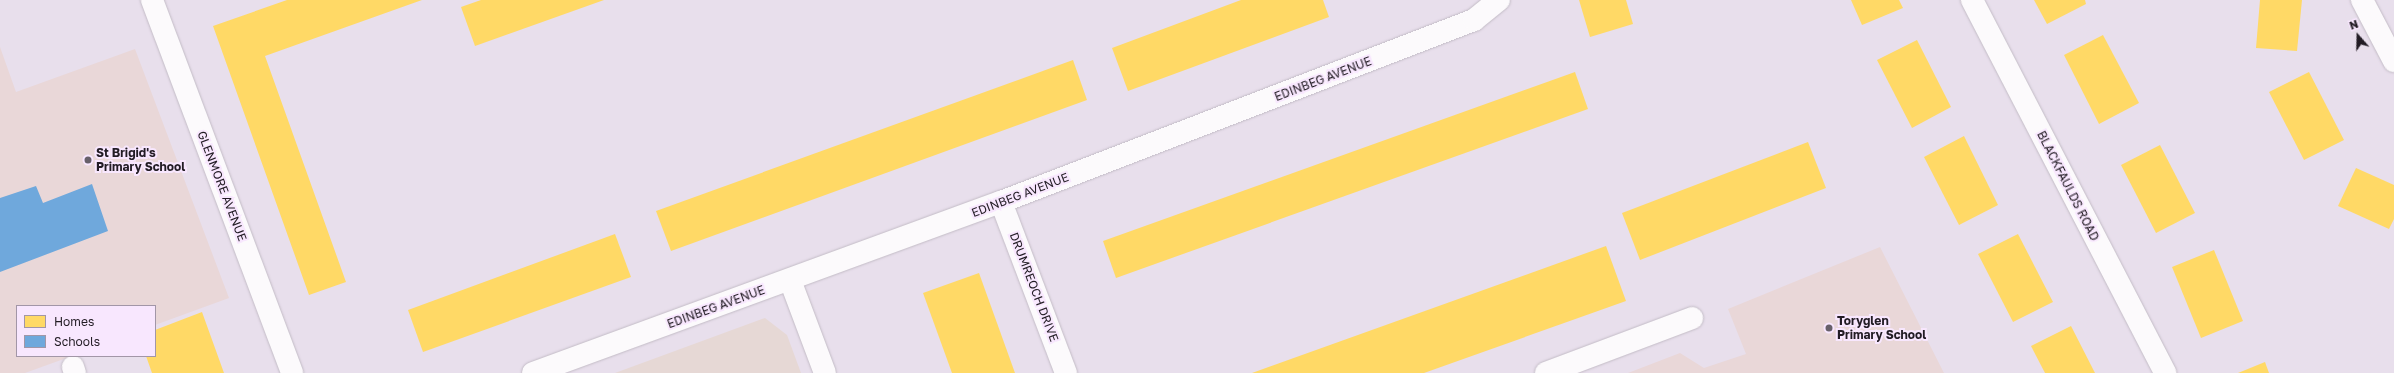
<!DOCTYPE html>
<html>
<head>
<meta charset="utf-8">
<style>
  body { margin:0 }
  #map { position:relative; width:2394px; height:373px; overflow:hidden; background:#e8dfec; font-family:"Golos Text",sans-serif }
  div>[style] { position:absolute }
  .commercial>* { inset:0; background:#e6d8d5 }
  .education>* { inset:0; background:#e9d7d8 }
  .homes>* { inset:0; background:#ffd966 }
  .schools>* { inset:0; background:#6fa8dc }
  .roads { filter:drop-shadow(0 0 1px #c3bcc6) drop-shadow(0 0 1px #c3bcc6) }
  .street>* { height:22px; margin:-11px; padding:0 11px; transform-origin:11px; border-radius:11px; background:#fcfafc }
  .dots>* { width:11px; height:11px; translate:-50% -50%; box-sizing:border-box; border:2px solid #f8e7fe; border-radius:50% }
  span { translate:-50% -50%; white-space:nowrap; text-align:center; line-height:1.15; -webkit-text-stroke:4px #f8e7fe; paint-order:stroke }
  .street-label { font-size:12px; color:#221c24 }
  .poi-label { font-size:12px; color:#221c24; font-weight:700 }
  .left { translate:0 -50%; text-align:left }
  .legend { position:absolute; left:16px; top:305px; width:140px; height:52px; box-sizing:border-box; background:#f8e7fe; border:1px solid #a296a7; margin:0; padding:5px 7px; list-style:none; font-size:12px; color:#221c24 }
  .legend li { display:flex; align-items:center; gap:8px; height:20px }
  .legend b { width:20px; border:1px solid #a296a7 }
  .north { position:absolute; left:2338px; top:16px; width:40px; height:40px; -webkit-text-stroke:3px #f8e7fe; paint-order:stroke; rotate:340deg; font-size:11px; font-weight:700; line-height:16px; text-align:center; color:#221c24 }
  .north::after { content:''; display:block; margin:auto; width:14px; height:18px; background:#221c24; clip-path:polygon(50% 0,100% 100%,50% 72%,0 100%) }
</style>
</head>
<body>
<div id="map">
  <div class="commercial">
    <i style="clip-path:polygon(765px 318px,787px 335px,801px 373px,615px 373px)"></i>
  </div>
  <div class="education">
    <i style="clip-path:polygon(0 47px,16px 92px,135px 49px,229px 298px,155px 325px,155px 306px,17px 306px,17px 356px,72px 356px,25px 373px,0 373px)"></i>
    <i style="clip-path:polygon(1880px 247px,1944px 373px,1628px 373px,1680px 353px,1704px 368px,1746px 354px,1728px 309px)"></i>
  </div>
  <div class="homes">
    <i style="clip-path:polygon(287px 0,422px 0,265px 56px,346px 282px,309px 295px,213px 26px)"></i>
    <i style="clip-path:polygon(481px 0,604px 0,475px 46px,461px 7px)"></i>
    <i style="clip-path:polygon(1241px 0,1323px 0,1329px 17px,1128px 91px,1112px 48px)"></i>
    <i style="clip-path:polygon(1579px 0,1626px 0,1633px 24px,1590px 37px)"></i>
    <i style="clip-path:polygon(1851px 0,1899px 0,1903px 8px,1862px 25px)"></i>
    <i style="clip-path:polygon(2034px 0,2085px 0,2086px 4px,2047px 24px)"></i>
    <i style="clip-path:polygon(2260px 0,2302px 0,2297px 51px,2256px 48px)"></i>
    <i style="clip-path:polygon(2103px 35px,2139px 103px,2099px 124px,2064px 55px)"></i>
    <i style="clip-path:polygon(1917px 40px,1951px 107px,1912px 128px,1877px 60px)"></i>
    <i style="clip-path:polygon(1073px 60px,1087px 100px,671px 251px,656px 211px)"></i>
    <i style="clip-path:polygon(1575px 72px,1588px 109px,1116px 278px,1103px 241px)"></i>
    <i style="clip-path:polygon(2309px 72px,2344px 140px,2304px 160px,2269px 92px)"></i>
    <i style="clip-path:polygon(1964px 136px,1998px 205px,1959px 225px,1924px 157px)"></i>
    <i style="clip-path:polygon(1808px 142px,1826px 188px,1640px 260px,1622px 213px)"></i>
    <i style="clip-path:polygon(2160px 145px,2195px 213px,2156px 233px,2121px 165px)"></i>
    <i style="clip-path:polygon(2356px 168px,2394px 185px,2394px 219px,2389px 229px,2338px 206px)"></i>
    <i style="clip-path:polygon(615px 234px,631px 277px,423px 352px,408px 310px)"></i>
    <i style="clip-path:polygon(2018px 234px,2053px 302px,2013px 322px,1978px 254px)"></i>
    <i style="clip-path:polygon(1606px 246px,1626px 301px,1424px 373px,1252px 373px)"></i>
    <i style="clip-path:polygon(2214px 250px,2243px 321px,2201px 338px,2172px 267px)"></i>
    <i style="clip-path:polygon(979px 273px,1015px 373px,952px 373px,923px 293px)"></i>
    <i style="clip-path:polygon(202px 312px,224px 373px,152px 373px,146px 356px,155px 356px,155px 330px)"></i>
    <i style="clip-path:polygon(2071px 326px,2095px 373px,2045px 373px,2031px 346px)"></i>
    <i style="clip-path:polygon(2265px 362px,2269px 373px,2238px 373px)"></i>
  </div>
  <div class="schools">
    <i style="clip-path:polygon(92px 184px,108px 231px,0 272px,0 198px,36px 186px,43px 203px)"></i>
  </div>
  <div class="roads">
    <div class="street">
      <i style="left:152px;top:0;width:398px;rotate:69.4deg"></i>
      <i style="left:1972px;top:0;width:420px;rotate:62.6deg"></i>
      <i style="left:2362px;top:0;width:69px;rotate:62.3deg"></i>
      <i style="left:1001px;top:202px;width:183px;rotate:69.2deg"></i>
      <i style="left:790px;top:280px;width:99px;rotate:69.4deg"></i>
      <i style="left:73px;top:367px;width:6px;rotate:72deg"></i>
      <i style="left:533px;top:373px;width:498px;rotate:-20.1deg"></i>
      <i style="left:1001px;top:202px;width:507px;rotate:-21.05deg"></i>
      <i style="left:1474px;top:20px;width:32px;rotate:-39deg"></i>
      <i style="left:1546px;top:373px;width:156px;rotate:-20.6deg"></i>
    </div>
  </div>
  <div class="dots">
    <i style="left:88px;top:160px;background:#67606a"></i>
    <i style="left:1829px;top:328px;background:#67606a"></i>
  </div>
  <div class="street-label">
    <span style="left:1323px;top:79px;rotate:-21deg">EDINBEG AVENUE</span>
    <span style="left:222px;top:186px;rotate:69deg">GLENMORE AVENUE</span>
    <span style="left:2068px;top:186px;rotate:63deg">BLACKFAULDS ROAD</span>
    <span style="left:1020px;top:195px;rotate:-21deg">EDINBEG AVENUE</span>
    <span style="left:1034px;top:287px;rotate:69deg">DRUMREOCH DRIVE</span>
    <span style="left:716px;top:307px;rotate:-20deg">EDINBEG AVENUE</span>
  </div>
  <div class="poi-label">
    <span class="left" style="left:96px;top:160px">St Brigid's<br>Primary School</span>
    <span class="left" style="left:1837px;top:328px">Toryglen<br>Primary School</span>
  </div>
  <ul class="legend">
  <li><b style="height:11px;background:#ffd966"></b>Homes</li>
  <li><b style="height:11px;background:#6fa8dc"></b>Schools</li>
  </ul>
  <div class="north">N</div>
</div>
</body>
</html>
